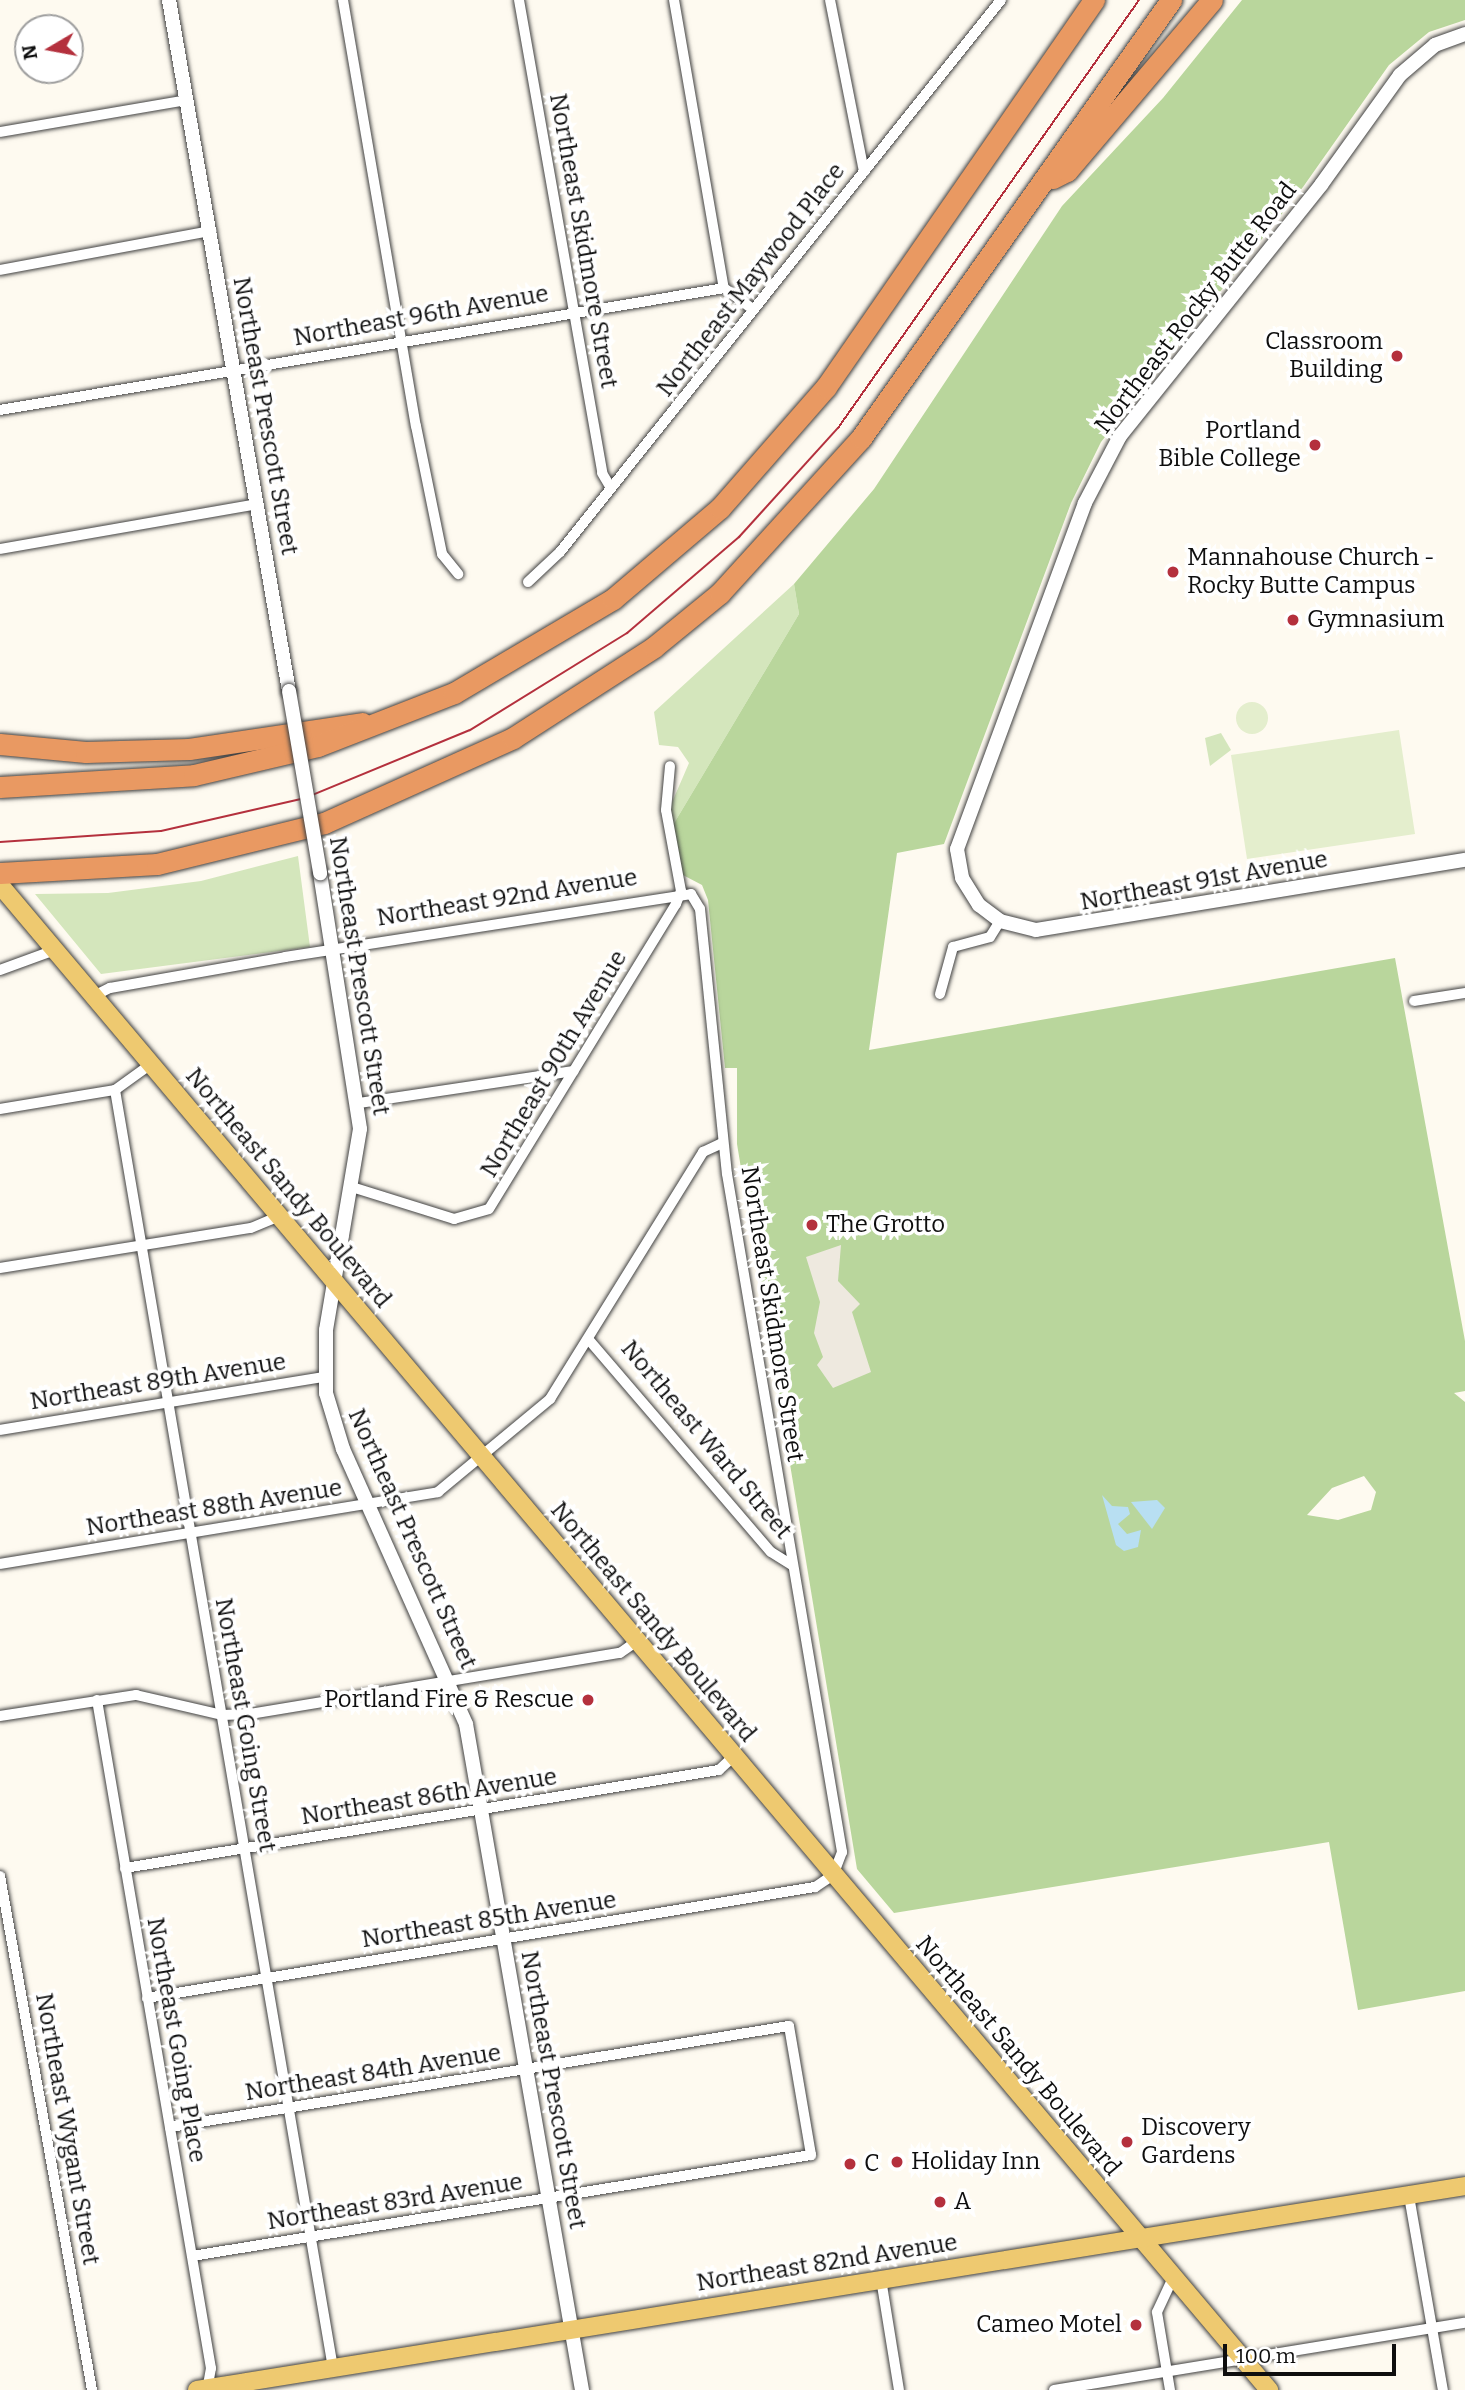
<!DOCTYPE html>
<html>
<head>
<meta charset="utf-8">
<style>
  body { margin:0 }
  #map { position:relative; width:1465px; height:2390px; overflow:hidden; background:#fefaf0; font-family:Bitter,serif }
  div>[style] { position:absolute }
  .green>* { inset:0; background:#d4e6bc }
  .forest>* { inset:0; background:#b9d69c }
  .pitch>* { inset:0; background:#e4eecd }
  .round { border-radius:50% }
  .plaza>* { inset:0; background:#eee9df }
  .water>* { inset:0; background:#b8dff2 }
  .roads { filter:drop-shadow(0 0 2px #414141) drop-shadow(0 0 2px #414141) }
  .minor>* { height:10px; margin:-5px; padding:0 5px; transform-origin:5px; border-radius:5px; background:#fff }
  .tertiary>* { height:14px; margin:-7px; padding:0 7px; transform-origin:7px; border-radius:7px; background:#fff }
  .primary>* { height:18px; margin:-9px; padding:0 9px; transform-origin:9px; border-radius:9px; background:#eec970 }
  .motorway>* { height:21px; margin:-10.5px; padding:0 10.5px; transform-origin:10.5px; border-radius:10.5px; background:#e99962 }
  .tram>* { height:2px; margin:-1px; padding:0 1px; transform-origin:1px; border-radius:1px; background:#b4303d }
  .bridges { filter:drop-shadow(0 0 2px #414141) drop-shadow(0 0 2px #414141) }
  .tertiary-bridge>* { height:14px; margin:-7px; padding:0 7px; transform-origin:7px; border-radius:7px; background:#fff }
  .dots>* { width:19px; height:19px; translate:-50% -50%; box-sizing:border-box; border:4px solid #fff; border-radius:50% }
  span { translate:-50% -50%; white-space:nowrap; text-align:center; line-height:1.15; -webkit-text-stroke:7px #fff; paint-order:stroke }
  .street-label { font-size:24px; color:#0e0e0e }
  .poi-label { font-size:24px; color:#0e0e0e }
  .right { translate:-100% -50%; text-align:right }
  .left { translate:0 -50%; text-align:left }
  .north { position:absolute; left:14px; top:14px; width:70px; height:70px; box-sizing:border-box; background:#fff; border:2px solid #9f9f9f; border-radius:50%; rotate:260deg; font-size:19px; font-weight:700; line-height:28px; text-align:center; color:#0e0e0e }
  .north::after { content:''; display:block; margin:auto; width:24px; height:32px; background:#b4303d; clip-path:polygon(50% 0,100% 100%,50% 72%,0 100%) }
  .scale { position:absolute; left:1223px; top:2344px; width:173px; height:32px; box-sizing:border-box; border:4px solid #0e0e0e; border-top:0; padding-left:9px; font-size:21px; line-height:24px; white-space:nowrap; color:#0e0e0e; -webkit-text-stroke:5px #fff; paint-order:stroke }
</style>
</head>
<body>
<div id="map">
  <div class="green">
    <i style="clip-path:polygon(794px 584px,799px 614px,673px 825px,670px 807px,689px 763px,678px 747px,659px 745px,654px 712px)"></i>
    <i style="clip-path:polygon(1221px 733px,1231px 750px,1210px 766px,1205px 738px)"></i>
    <i style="clip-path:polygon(298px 856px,310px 947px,101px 974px,35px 894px,108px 893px,201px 881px)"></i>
  </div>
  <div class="forest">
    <i style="clip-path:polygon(evenodd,1242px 0,1465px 0,1465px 20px,1429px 32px,1389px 65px,1303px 187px,1101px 442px,1071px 503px,944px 844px,897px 853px,869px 1050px,1395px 958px,1465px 1341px,1465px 1391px,1454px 1393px,1465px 1402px,1465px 1991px,1358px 2010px,1329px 1842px,894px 1913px,857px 1869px,737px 1144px,737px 1068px,725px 1068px,708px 900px,702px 885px,681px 874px,673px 825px,799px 614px,794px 584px,874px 489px,1062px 206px,1163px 98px,1242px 0,1364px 1476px,1376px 1492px,1371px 1510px,1338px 1520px,1307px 1515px,1332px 1488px,1364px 1476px)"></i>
  </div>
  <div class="pitch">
    <i class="round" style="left:1236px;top:702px;width:32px;height:32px"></i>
    <i style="clip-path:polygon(1399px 730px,1415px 834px,1247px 859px,1231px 755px)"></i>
  </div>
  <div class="plaza">
    <i style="clip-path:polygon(841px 1245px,838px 1281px,860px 1304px,852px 1312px,871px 1372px,833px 1388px,817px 1365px,823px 1357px,814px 1333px,820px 1302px,806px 1257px)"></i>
  </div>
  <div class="water">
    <i style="clip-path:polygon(1102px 1495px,1112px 1506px,1128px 1507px,1130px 1514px,1118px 1524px,1127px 1534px,1141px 1530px,1138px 1547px,1124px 1551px,1116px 1545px)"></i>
    <i style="clip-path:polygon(1157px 1500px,1165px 1508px,1152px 1529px,1131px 1502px)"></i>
  </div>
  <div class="roads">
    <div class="minor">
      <i style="left:343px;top:0;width:432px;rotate:80.3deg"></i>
      <i style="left:416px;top:426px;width:131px;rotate:78.5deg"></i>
      <i style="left:442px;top:554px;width:26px;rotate:51deg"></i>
      <i style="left:519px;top:0;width:480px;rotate:80deg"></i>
      <i style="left:602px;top:473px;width:17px;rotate:59deg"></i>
      <i style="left:674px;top:0;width:292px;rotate:80.2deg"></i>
      <i style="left:724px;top:288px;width:34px;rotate:36deg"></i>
      <i style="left:830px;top:0;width:175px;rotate:78.8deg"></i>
      <i style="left:0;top:132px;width:190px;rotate:-9.7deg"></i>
      <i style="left:0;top:270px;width:215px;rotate:-10.5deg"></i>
      <i style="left:0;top:410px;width:734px;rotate:-9.56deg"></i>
      <i style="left:0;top:549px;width:261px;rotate:-9.9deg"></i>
      <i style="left:528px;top:582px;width:44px;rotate:-43.2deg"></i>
      <i style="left:560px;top:552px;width:707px;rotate:-51.38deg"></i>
      <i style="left:0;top:970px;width:59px;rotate:-20deg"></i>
      <i style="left:940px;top:994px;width:49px;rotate:-74.5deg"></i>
      <i style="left:953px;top:947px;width:38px;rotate:-15deg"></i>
      <i style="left:990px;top:937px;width:19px;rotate:-58deg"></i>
      <i style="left:94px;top:996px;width:18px;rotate:-27deg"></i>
      <i style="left:110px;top:988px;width:178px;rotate:-10deg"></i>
      <i style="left:285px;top:957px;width:411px;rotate:-8.8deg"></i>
      <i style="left:691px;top:894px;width:17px;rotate:59deg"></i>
      <i style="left:700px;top:909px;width:266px;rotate:84.2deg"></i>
      <i style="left:727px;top:1174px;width:688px;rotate:80.37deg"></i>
      <i style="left:842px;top:1852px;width:25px;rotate:111deg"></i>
      <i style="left:833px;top:1875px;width:22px;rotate:146deg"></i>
      <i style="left:815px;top:1887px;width:677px;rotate:170.57deg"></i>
      <i style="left:1414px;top:1001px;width:52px;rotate:-8.9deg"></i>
      <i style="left:115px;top:1090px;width:1296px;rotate:80.32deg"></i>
      <i style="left:359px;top:1103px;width:217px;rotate:-8.5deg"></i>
      <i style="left:0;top:1109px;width:117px;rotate:-9.4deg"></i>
      <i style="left:115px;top:1090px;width:44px;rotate:-35.8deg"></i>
      <i style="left:355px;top:1188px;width:104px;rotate:17.4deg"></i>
      <i style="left:454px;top:1219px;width:36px;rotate:-16deg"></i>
      <i style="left:489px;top:1209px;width:358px;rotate:-58.5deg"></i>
      <i style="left:676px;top:904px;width:14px;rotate:-69deg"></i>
      <i style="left:681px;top:891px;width:82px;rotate:-100.5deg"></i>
      <i style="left:666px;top:810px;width:44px;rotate:-84.8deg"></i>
      <i style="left:0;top:1268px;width:254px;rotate:-9.1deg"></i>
      <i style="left:251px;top:1228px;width:30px;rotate:-23deg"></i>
      <i style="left:589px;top:1340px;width:279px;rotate:49.4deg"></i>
      <i style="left:771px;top:1552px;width:26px;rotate:32deg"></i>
      <i style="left:0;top:1430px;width:328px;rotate:-9.3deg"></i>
      <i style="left:0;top:1564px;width:444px;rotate:-9.3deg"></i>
      <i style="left:438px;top:1492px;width:146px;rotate:-39.7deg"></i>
      <i style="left:550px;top:1399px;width:291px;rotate:-58.2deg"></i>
      <i style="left:703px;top:1152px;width:21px;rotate:-25deg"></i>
      <i style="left:97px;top:1700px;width:678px;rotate:80.32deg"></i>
      <i style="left:211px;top:2368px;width:22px;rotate:100deg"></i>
      <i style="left:0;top:1716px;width:138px;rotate:-8.8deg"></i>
      <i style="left:136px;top:1695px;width:88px;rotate:13.1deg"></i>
      <i style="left:222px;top:1715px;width:28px;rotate:-2deg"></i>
      <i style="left:250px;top:1714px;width:375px;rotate:-9.4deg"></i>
      <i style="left:620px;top:1653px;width:21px;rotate:-35deg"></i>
      <i style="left:125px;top:1868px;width:602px;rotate:-9.37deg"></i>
      <i style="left:719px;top:1770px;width:21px;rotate:-43deg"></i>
      <i style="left:0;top:1876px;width:522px;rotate:79.85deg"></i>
      <i style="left:170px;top:2127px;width:627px;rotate:-9.27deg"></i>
      <i style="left:789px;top:2026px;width:131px;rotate:80.3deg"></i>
      <i style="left:811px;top:2155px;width:627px;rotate:170.73deg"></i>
      <i style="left:1409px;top:2196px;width:197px;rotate:80.1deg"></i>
      <i style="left:881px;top:2279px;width:112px;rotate:80.8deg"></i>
      <i style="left:1054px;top:2390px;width:416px;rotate:-9.3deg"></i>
      <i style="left:1170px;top:2390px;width:79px;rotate:-99.5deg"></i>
      <i style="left:1157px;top:2312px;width:38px;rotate:-65deg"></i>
    </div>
    <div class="tertiary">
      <i style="left:169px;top:0;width:701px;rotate:80.15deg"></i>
      <i style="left:1465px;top:34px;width:32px;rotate:160deg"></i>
      <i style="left:1435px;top:45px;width:46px;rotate:139.4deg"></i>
      <i style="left:1400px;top:75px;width:135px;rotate:125.7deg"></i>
      <i style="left:1321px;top:185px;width:322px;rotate:128.7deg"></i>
      <i style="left:1120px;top:436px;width:76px;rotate:117.6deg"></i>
      <i style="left:1085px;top:503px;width:369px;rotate:110.3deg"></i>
      <i style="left:957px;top:849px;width:29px;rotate:80deg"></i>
      <i style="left:962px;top:878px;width:32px;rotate:58deg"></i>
      <i style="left:979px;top:905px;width:26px;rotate:37deg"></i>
      <i style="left:1000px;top:921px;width:37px;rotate:14deg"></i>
      <i style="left:1036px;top:930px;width:435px;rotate:-9.3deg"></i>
      <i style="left:320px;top:873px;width:259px;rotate:81.1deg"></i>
      <i style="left:360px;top:1129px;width:204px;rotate:99.6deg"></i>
      <i style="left:326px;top:1330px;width:63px;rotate:90deg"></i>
      <i style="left:326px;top:1393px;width:59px;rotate:73.1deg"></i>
      <i style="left:343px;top:1449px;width:301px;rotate:65.9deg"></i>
      <i style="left:466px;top:1724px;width:676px;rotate:80.12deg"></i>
    </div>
    <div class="primary">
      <i style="left:0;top:885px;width:1969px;rotate:49.86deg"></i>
      <i style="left:197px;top:2390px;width:1284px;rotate:-9.14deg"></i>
    </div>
    <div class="motorway">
      <i style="left:1053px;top:178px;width:16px;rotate:-27deg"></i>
      <i style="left:1067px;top:171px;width:224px;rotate:-49.7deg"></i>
      <i style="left:0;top:744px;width:86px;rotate:5.3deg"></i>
      <i style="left:86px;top:752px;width:103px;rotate:-1.7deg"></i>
      <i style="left:189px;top:749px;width:175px;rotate:-8.5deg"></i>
      <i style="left:0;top:787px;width:194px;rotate:-3.5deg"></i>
      <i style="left:194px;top:775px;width:127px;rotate:-13.2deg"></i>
      <i style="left:318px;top:746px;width:146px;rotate:-21.3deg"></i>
      <i style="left:454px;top:693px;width:185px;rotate:-30.6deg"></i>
      <i style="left:613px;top:599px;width:140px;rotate:-40.4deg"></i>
      <i style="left:720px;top:508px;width:161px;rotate:-48.8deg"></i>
      <i style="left:826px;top:387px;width:471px;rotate:-55.3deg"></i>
      <i style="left:0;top:873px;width:157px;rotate:-3.3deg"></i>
      <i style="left:157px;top:864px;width:172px;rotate:-13.8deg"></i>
      <i style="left:324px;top:823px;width:207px;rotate:-24.2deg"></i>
      <i style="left:513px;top:738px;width:168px;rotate:-32.8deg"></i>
      <i style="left:654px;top:647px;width:85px;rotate:-39.3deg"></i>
      <i style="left:720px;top:593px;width:210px;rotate:-47.7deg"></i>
      <i style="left:861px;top:438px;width:537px;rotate:-54.71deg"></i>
    </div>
  </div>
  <div class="tram">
    <i style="left:0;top:842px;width:161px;rotate:-3.9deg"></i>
    <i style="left:161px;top:831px;width:148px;rotate:-12.9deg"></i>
    <i style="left:305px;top:798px;width:178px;rotate:-22.4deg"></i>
    <i style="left:470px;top:730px;width:185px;rotate:-31.7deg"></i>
    <i style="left:627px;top:633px;width:148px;rotate:-40.6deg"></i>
    <i style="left:739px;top:537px;width:147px;rotate:-47.8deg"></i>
    <i style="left:838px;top:428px;width:523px;rotate:-54.88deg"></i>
  </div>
  <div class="bridges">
    <div class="tertiary-bridge">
      <i style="left:289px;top:691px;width:185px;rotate:80.3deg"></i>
    </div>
  </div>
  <div class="dots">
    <i style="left:1397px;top:356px;background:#b4303d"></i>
    <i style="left:1315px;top:445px;background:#b4303d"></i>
    <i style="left:1173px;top:572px;background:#b4303d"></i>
    <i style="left:1293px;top:620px;background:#b4303d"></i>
    <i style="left:812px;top:1225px;background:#b4303d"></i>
    <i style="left:588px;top:1700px;background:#b4303d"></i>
    <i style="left:1127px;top:2142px;background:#b4303d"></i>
    <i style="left:897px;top:2162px;background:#b4303d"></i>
    <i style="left:850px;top:2164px;background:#b4303d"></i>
    <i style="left:940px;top:2202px;background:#b4303d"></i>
    <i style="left:1136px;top:2325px;background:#b4303d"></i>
  </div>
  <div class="street-label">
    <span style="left:583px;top:241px;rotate:80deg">Northeast Skidmore Street</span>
    <span style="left:751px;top:280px;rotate:-52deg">Northeast Maywood Place</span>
    <span style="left:1196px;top:308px;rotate:-52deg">Northeast Rocky Butte Road</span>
    <span style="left:421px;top:316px;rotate:-10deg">Northeast 96th Avenue</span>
    <span style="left:265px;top:416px;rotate:80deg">Northeast Prescott Street</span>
    <span style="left:1204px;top:881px;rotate:-10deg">Northeast 91st Avenue</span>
    <span style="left:507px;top:898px;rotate:-9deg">Northeast 92nd Avenue</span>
    <span style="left:359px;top:976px;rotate:81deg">Northeast Prescott Street</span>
    <span style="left:554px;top:1064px;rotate:-59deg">Northeast 90th Avenue</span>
    <span style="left:288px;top:1188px;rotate:50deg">Northeast Sandy Boulevard</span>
    <span style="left:772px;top:1314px;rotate:81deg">Northeast Skidmore Street</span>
    <span style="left:158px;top:1382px;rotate:-9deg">Northeast 89th Avenue</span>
    <span style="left:706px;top:1440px;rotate:50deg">Northeast Ward Street</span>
    <span style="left:214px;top:1508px;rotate:-9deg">Northeast 88th Avenue</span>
    <span style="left:412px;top:1539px;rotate:66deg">Northeast Prescott Street</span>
    <span style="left:653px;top:1622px;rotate:50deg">Northeast Sandy Boulevard</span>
    <span style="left:245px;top:1725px;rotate:80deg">Northeast Going Street</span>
    <span style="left:429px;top:1797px;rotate:-9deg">Northeast 86th Avenue</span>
    <span style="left:489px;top:1920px;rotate:-9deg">Northeast 85th Avenue</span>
    <span style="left:176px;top:2040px;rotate:80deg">Northeast Going Place</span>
    <span style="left:1018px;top:2056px;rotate:50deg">Northeast Sandy Boulevard</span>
    <span style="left:373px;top:2073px;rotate:-9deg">Northeast 84th Avenue</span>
    <span style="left:553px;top:2090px;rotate:80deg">Northeast Prescott Street</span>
    <span style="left:67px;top:2129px;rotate:80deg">Northeast Wygant Street</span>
    <span style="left:395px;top:2202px;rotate:-9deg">Northeast 83rd Avenue</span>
    <span style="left:827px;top:2263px;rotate:-9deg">Northeast 82nd Avenue</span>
  </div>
  <div class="poi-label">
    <span class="right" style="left:1383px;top:356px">Classroom<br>Building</span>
    <span class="right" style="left:1301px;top:445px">Portland<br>Bible College</span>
    <span class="left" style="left:1187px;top:572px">Mannahouse Church -<br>Rocky Butte Campus</span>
    <span class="left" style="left:1307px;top:620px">Gymnasium</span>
    <span class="left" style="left:826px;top:1225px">The Grotto</span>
    <span class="right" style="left:574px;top:1700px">Portland Fire &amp; Rescue</span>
    <span class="left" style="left:1141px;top:2142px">Discovery<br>Gardens</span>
    <span class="left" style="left:911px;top:2162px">Holiday Inn</span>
    <span class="left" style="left:864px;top:2164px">C</span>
    <span class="left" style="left:954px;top:2202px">A</span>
    <span class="right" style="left:1122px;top:2325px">Cameo Motel</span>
  </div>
  <div class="north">N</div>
  <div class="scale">100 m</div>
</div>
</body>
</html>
